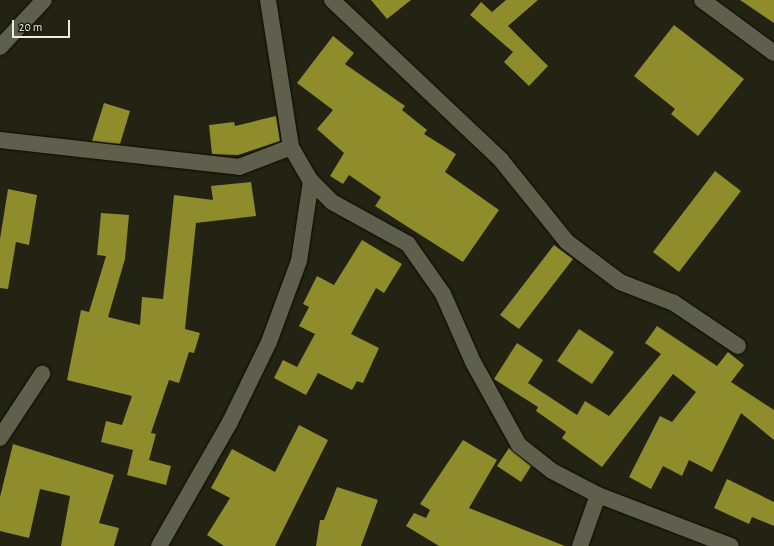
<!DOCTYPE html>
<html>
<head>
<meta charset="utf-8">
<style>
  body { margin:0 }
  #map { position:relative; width:774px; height:546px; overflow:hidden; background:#232313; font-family:"Alegreya Sans",sans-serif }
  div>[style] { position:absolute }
  .building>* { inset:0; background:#8e8c2b }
  .roads { filter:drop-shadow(0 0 1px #0d0c01) drop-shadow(0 0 1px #0d0c01) }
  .minor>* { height:16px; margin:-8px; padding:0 8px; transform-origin:8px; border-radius:8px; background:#5f5f4d }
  span { translate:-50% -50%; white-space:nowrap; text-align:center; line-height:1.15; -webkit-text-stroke:4px #1a1a09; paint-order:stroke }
  .scale { position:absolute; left:12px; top:20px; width:58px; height:18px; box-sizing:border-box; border:2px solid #ecece1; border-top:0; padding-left:5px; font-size:12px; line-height:14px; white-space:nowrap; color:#ecece1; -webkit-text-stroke:3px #1a1a09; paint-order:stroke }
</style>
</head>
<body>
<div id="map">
  <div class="building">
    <i style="clip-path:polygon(371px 0,411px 0,387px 19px)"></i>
    <i style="clip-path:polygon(506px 0,538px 0,508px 26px,548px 66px,529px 86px,504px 62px,513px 52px,470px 15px,481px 2px,492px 12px)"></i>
    <i style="clip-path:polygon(740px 0,774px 0,774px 23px)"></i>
    <i style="clip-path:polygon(674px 25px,744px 79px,698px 136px,671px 114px,675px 109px,634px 76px)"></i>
    <i style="clip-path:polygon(333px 36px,354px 53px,345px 64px,405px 106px,402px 110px,427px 130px,424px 134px,456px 154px,445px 172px,499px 210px,463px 262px,375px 206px,381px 197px,349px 175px,343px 184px,330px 176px,344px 153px,317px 129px,333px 110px,297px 83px)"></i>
    <i style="clip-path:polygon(104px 103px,130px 111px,120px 144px,92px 141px)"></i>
    <i style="clip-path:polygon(276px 116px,280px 141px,238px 155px,212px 154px,209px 125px,234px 122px,235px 126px)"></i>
    <i style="clip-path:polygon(715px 171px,741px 191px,679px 272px,653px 252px)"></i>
    <i style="clip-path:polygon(251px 182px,256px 216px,196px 223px,185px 329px,200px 333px,194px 353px,189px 352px,179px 383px,169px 380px,151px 433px,156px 434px,149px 460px,171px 466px,166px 485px,127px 475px,133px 450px,101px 442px,106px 421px,122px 425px,132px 396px,67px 380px,81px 310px,89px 312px,106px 256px,97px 255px,101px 213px,129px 215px,125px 259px,108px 317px,140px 325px,142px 297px,163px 299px,174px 195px,213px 200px,211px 186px)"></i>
    <i style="clip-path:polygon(8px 189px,37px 195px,29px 245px,16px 242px,8px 289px,0 288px,0 239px)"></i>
    <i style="clip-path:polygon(362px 240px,402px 264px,384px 293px,376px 288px,351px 334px,379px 348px,363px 383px,357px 381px,352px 390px,318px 373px,306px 395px,274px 378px,283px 360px,297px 367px,315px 334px,299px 326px,309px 307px,303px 304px,317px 276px,334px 285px)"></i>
    <i style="clip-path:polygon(554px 245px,573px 259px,519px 329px,500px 315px)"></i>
    <i style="clip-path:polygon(657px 326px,717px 366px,728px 352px,744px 365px,731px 382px,774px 410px,774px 440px,741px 413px,712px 472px,689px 460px,682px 476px,663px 466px,651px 489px,629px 477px,660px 416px,672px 422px,696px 392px,673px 374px,602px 467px,562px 438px,566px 432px,536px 411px,538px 407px,494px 379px,517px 343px,543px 360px,528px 383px,577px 415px,585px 401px,609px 416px,661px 354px,645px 343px)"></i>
    <i style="clip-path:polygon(579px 329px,614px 352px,592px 384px,557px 361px)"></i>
    <i style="clip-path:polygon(299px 425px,328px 440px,275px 546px,224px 546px,207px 535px,230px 498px,211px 488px,232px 449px,275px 472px)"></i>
    <i style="clip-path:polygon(463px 440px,497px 460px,469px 508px,565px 546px,439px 546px,406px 526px,414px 513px,426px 518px,430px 510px,420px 504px)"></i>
    <i style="clip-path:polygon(13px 444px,114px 475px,99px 523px,119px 528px,114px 546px,61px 546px,70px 496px,40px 489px,29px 538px,0 531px,0 497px)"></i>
    <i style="clip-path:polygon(509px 448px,531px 466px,521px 482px,497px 466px)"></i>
    <i style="clip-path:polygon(727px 479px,774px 502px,774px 526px,752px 517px,749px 524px,714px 508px)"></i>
    <i style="clip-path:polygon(337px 487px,378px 500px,361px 546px,316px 546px,320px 520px,324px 520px)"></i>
  </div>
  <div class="roads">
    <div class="minor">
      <i style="left:268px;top:0;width:149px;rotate:81.1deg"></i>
      <i style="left:291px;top:147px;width:39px;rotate:60deg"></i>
      <i style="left:311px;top:181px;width:30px;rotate:45deg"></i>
      <i style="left:332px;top:202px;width:87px;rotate:28.9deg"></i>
      <i style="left:408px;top:244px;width:61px;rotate:55deg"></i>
      <i style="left:443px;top:294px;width:74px;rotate:66.2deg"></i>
      <i style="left:473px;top:362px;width:95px;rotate:61deg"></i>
      <i style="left:519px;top:445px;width:42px;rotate:38.2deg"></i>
      <i style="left:552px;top:471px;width:52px;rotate:27.6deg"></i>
      <i style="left:598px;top:495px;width:54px;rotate:109.4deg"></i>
      <i style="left:332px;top:0;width:233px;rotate:43.4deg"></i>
      <i style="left:501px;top:160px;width:105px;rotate:51.2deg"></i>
      <i style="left:567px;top:242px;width:66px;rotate:37deg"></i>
      <i style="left:620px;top:282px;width:58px;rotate:21.3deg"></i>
      <i style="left:674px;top:303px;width:77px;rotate:33.9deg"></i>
      <i style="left:702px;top:0;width:89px;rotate:36.4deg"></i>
      <i style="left:0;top:47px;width:64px;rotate:-46.9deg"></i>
      <i style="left:0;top:140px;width:241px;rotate:6.4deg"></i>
      <i style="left:239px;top:167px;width:56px;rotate:-21deg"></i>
      <i style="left:0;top:438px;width:77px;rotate:-56.7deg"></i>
      <i style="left:598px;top:495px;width:142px;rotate:21deg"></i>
      <i style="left:159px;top:546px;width:141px;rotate:-60.2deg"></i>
      <i style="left:229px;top:424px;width:91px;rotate:-64deg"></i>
      <i style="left:269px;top:342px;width:86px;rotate:-69.7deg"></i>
      <i style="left:299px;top:261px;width:81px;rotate:-81.5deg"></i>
    </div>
  </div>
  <div class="scale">20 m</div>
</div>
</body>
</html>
